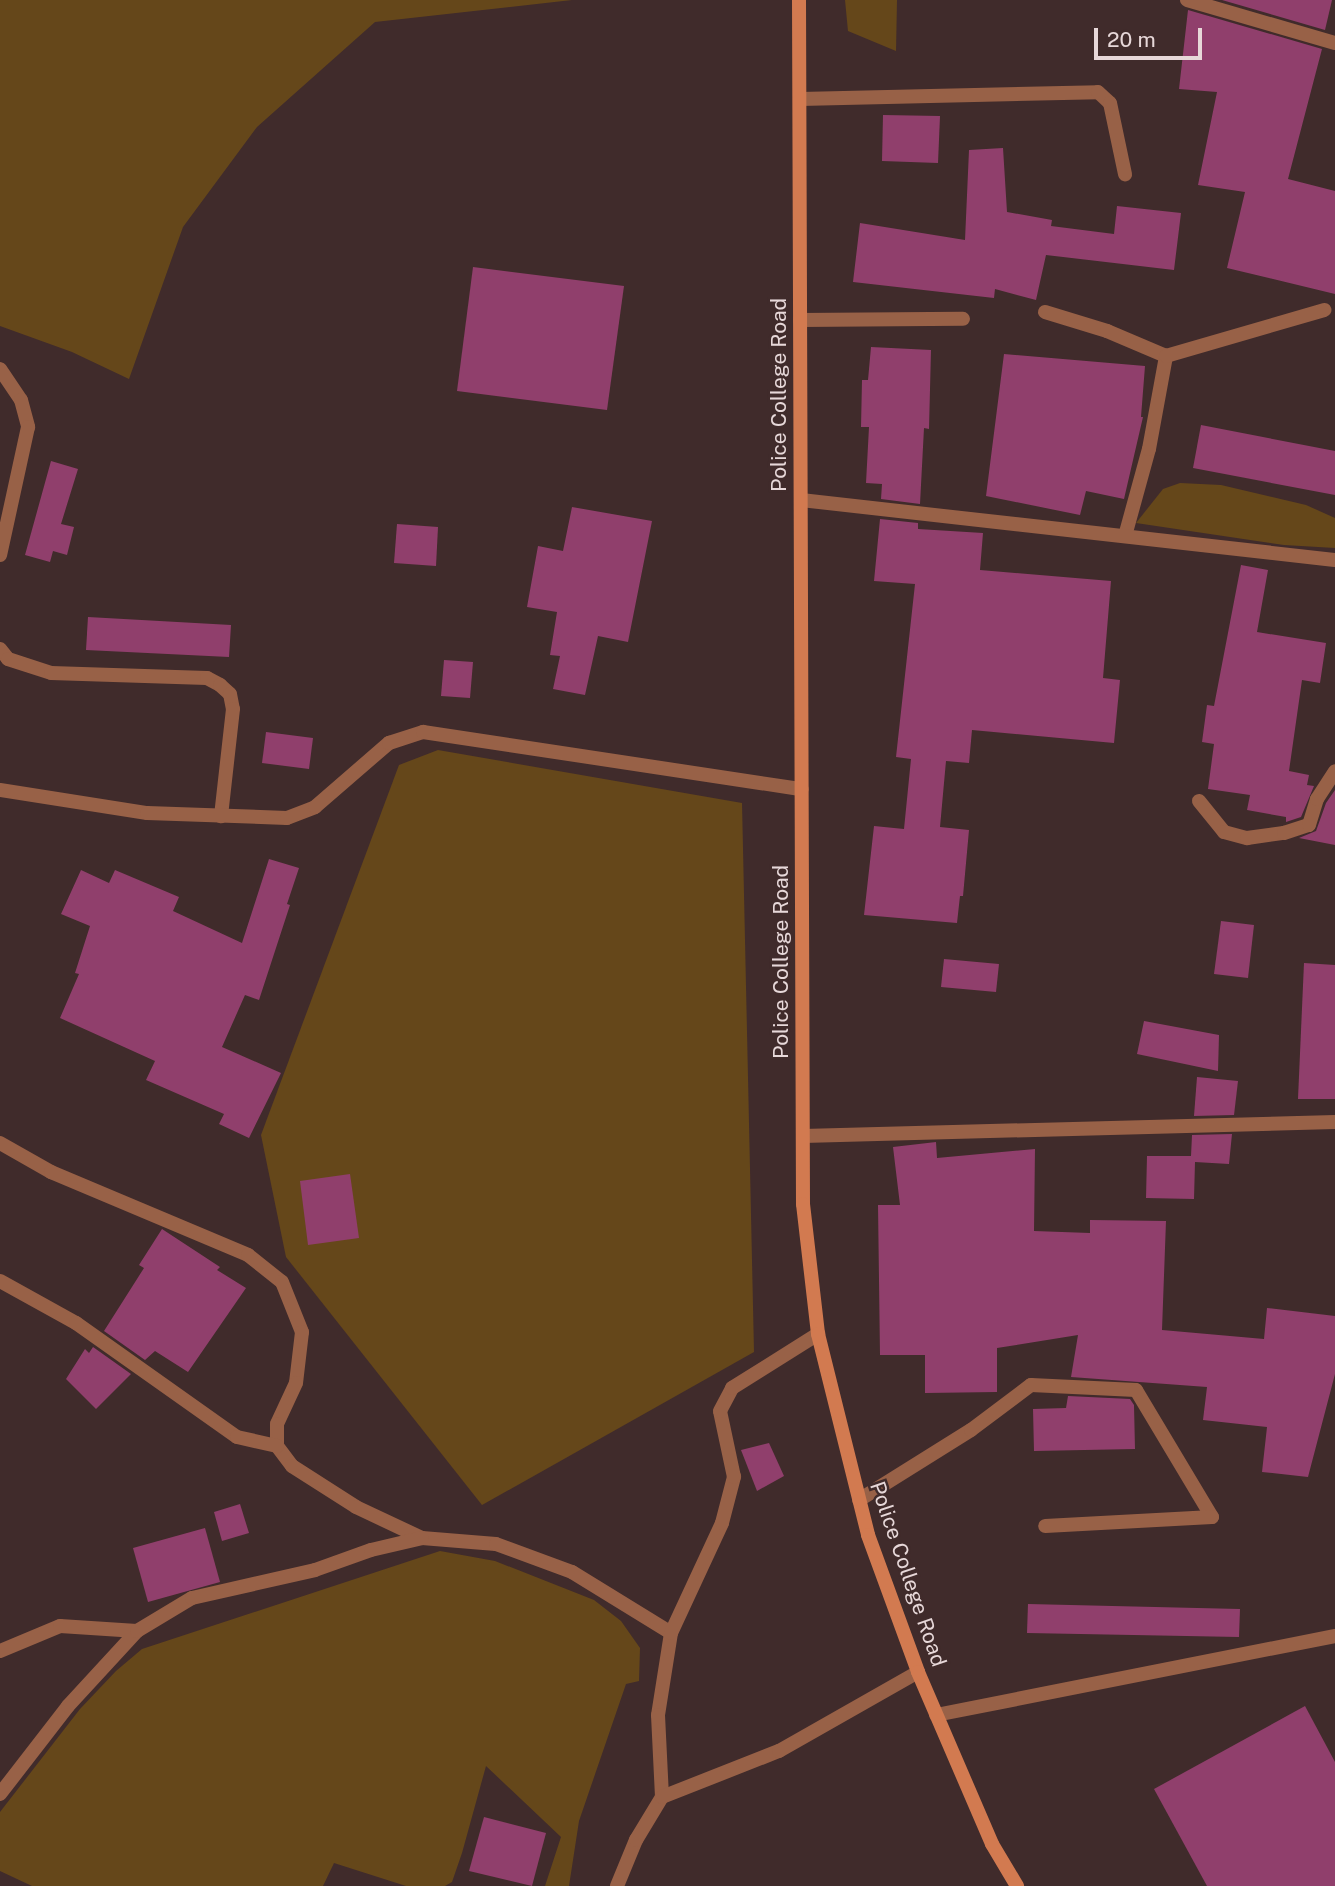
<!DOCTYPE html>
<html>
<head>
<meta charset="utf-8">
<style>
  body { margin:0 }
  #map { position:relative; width:1335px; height:1886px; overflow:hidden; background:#402b2b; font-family:"Public Sans",sans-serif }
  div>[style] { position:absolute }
  .green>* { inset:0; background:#65471a }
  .building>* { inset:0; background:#903f6c }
  .lane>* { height:14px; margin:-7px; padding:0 7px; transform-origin:7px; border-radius:7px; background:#986147 }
  .street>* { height:14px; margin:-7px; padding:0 7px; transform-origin:7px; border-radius:7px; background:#986147 }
  .secondary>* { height:14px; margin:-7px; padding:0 7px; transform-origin:7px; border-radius:7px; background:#d27a50 }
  span { translate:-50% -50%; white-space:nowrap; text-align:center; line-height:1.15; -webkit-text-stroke:5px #402b2b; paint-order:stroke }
  .street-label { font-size:21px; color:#e7d8d9 }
  .scale { position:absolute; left:1094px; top:28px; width:108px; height:32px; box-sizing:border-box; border:4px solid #e7d8d9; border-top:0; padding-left:9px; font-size:21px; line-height:24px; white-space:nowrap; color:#e7d8d9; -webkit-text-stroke:5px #402b2b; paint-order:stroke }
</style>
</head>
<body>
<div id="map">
  <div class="green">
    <i style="clip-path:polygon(0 0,572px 0,375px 22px,257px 127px,183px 227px,129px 379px,72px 352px,0 326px)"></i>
    <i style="clip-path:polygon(845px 0,897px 0,896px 51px,848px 31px)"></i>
    <i style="clip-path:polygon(1180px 483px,1221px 485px,1306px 505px,1335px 518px,1335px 548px,1284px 545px,1136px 523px,1163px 489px)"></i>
    <i style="clip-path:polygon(438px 750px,742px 803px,754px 1352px,482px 1505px,286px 1257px,261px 1135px,399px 765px)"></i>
    <i style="clip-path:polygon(440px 1551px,495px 1561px,594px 1600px,621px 1621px,640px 1648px,639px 1681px,626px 1684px,579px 1821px,569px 1886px,545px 1886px,561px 1837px,486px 1766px,462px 1853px,452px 1882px,445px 1886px,406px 1886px,334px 1863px,323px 1886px,32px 1886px,0 1871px,0 1812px,80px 1709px,116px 1671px,142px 1649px)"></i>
  </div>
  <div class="building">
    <i style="clip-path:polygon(1222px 0,1332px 0,1325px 30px)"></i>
    <i style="clip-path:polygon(1188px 10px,1322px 49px,1288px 179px,1335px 191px,1335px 294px,1227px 268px,1245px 192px,1198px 185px,1217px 92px,1179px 89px)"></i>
    <i style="clip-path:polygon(883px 115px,940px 116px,938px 163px,882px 161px)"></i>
    <i style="clip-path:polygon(1003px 148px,1007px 212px,1052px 220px,1051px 226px,1114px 234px,1117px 206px,1181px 213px,1174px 270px,1046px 255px,1036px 300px,995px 289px,994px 298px,853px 282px,860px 223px,965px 240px,969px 150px)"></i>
    <i style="clip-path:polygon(473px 267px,624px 286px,607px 410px,457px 391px)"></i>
    <i style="clip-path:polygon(871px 347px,931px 350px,929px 429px,924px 428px,920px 504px,881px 499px,882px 484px,866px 483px,869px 427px,861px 427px,862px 380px,868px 380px)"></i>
    <i style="clip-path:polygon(1004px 354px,1145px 366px,1141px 417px,1143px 417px,1124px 499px,1086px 491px,1080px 515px,986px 496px)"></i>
    <i style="clip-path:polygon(1201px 425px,1335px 451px,1335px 495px,1193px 468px)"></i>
    <i style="clip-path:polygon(51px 461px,78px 469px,61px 524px,74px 527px,67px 555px,53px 551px,50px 562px,25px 555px)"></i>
    <i style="clip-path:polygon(572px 507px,652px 521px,628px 642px,598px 636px,585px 695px,553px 689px,560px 656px,550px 655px,557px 612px,527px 607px,538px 546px,563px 551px)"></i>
    <i style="clip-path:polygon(880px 519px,918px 523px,918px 529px,983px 533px,980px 570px,1111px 581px,1103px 678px,1120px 680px,1114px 743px,972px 730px,969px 763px,946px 761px,940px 827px,969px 830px,963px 896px,960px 896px,957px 923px,864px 915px,874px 826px,904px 829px,911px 759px,896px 757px,915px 584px,874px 581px)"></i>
    <i style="clip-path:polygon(397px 524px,438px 527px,436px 566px,394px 563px)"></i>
    <i style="clip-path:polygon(1241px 565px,1268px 570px,1257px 632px,1326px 643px,1320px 683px,1302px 680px,1289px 771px,1309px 775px,1307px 785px,1314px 786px,1301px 817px,1286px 822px,1286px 817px,1247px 810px,1250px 795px,1208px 789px,1214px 744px,1202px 742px,1207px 705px,1214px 706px)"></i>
    <i style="clip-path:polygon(88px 617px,231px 625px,229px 657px,86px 650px)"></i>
    <i style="clip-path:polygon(444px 660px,473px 662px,470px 698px,441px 696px)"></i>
    <i style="clip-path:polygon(266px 732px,313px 738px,309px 769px,262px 763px)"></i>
    <i style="clip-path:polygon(1335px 790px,1335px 845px,1299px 838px,1316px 831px,1326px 803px)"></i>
    <i style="clip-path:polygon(269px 859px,299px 868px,287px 904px,290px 905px,259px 1000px,245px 995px,222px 1047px,281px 1073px,249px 1138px,219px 1124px,224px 1114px,146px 1080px,155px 1061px,60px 1018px,79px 974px,75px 973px,90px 926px,61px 914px,81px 870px,109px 883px,115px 870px,179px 897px,173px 911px,242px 943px)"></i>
    <i style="clip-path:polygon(1221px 921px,1254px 925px,1248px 978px,1214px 974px)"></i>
    <i style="clip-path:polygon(944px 959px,999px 964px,996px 992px,941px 987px)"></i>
    <i style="clip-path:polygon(1304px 963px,1335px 965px,1335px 1099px,1298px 1099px)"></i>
    <i style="clip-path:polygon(1144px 1021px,1219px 1035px,1218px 1071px,1137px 1054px)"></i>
    <i style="clip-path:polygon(1197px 1077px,1238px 1081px,1234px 1115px,1194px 1116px)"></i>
    <i style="clip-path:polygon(1232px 1134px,1229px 1164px,1195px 1162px,1194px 1199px,1146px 1198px,1147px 1156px,1191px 1156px,1192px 1135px)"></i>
    <i style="clip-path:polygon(936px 1142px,937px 1158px,1035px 1149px,1034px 1231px,1090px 1233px,1090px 1220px,1166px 1221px,1162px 1330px,1264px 1339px,1267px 1308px,1335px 1316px,1335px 1374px,1308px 1477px,1262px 1472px,1267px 1427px,1203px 1420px,1207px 1387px,1071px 1377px,1078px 1335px,997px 1348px,997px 1392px,925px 1393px,925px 1355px,880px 1355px,878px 1205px,900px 1205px,893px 1147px)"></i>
    <i style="clip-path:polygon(350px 1174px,359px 1238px,308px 1245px,300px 1181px)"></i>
    <i style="clip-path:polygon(162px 1229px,220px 1267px,217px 1270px,246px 1288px,188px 1372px,155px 1351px,145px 1360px,104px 1331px,144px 1268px,139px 1265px)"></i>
    <i style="clip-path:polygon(93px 1347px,131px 1374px,96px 1409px,66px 1379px,85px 1349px,89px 1353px)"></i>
    <i style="clip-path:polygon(1068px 1396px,1130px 1399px,1134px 1405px,1135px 1449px,1034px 1451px,1033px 1409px,1066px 1408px)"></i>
    <i style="clip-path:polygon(769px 1443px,784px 1476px,757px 1491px,741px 1450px)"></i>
    <i style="clip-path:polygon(240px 1504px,249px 1533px,222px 1541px,214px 1512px)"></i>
    <i style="clip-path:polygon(205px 1528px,220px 1582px,148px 1602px,133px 1548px)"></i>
    <i style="clip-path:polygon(1028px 1604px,1240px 1609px,1239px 1637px,1027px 1633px)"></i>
    <i style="clip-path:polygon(1305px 1706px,1335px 1762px,1335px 1886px,1207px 1886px,1154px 1789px)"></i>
    <i style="clip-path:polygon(484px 1817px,546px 1833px,532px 1886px,469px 1871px)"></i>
  </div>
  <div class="lane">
    <i style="left:1045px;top:312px;width:65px;rotate:17deg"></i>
    <i style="left:1107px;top:331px;width:64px;rotate:23deg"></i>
    <i style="left:800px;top:320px;width:163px;rotate:-0.4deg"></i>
    <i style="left:1125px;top:536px;width:90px;rotate:-74.6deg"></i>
    <i style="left:1149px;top:449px;width:95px;rotate:-79.6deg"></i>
    <i style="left:1166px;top:356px;width:165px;rotate:-16.2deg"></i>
    <i style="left:1199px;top:801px;width:40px;rotate:51deg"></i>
    <i style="left:1224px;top:832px;width:24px;rotate:15deg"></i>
    <i style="left:1247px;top:838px;width:37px;rotate:-8deg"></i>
    <i style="left:1284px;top:833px;width:26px;rotate:-18deg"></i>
    <i style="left:1309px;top:825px;width:27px;rotate:-73deg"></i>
    <i style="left:1317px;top:799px;width:33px;rotate:-57deg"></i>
    <i style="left:859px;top:1500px;width:132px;rotate:-32deg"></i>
    <i style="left:971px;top:1430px;width:75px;rotate:-36.9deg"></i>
    <i style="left:1031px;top:1385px;width:105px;rotate:2.7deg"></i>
    <i style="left:1136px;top:1390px;width:148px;rotate:59.1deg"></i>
    <i style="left:1212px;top:1517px;width:167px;rotate:176.9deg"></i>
    <i style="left:936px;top:1715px;width:407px;rotate:-11.2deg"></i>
  </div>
  <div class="street">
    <i style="left:1187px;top:0;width:154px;rotate:16.2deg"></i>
    <i style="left:800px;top:99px;width:298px;rotate:-1.3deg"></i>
    <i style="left:1098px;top:92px;width:16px;rotate:43deg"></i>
    <i style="left:1110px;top:103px;width:73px;rotate:78.1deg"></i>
    <i style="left:0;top:369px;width:37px;rotate:56deg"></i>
    <i style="left:21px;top:400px;width:28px;rotate:75deg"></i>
    <i style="left:28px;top:427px;width:131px;rotate:102.3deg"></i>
    <i style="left:801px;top:500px;width:537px;rotate:6.41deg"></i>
    <i style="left:0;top:649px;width:13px;rotate:51deg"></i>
    <i style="left:8px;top:659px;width:45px;rotate:18deg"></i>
    <i style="left:51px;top:673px;width:156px;rotate:1.8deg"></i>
    <i style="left:207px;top:678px;width:15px;rotate:28deg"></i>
    <i style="left:220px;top:685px;width:13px;rotate:42deg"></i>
    <i style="left:230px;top:694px;width:15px;rotate:79deg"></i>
    <i style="left:233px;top:709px;width:108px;rotate:96.4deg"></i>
    <i style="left:0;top:790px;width:149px;rotate:8.9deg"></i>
    <i style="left:147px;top:813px;width:140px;rotate:2deg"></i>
    <i style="left:287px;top:818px;width:30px;rotate:-21deg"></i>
    <i style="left:315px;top:807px;width:98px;rotate:-40.9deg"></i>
    <i style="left:389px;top:743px;width:36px;rotate:-18deg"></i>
    <i style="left:423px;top:732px;width:383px;rotate:8.6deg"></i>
    <i style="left:803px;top:1136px;width:532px;rotate:-1.51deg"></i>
    <i style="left:0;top:1143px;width:59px;rotate:29.6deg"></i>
    <i style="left:51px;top:1172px;width:214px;rotate:22.8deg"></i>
    <i style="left:248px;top:1255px;width:43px;rotate:38.5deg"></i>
    <i style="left:282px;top:1282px;width:54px;rotate:68.2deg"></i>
    <i style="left:302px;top:1332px;width:51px;rotate:96.7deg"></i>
    <i style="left:296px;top:1383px;width:45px;rotate:114.9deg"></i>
    <i style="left:277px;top:1424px;width:22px;rotate:90deg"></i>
    <i style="left:277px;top:1446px;width:25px;rotate:53deg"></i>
    <i style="left:292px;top:1466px;width:76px;rotate:32.6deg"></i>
    <i style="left:356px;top:1507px;width:73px;rotate:25.2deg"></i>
    <i style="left:422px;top:1538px;width:74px;rotate:4.6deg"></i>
    <i style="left:496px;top:1544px;width:81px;rotate:20.2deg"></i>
    <i style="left:572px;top:1572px;width:116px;rotate:31.6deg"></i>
    <i style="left:671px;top:1633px;width:83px;rotate:99deg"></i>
    <i style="left:658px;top:1715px;width:82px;rotate:87.2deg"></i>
    <i style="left:0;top:1281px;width:87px;rotate:28.9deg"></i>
    <i style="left:76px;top:1323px;width:197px;rotate:35.3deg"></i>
    <i style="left:237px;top:1437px;width:41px;rotate:12.7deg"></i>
    <i style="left:671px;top:1633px;width:121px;rotate:-65.1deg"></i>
    <i style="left:722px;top:1523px;width:48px;rotate:-75.4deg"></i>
    <i style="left:734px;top:1477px;width:67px;rotate:-102deg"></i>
    <i style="left:720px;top:1411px;width:26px;rotate:-62deg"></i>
    <i style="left:732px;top:1388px;width:102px;rotate:-32.1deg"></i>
    <i style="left:0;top:1651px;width:65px;rotate:-22.6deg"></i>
    <i style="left:60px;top:1626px;width:77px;rotate:3.7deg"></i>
    <i style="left:0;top:1794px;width:111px;rotate:-52.3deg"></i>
    <i style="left:68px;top:1706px;width:102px;rotate:-47.4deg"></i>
    <i style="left:137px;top:1631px;width:64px;rotate:-31deg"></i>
    <i style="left:192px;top:1598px;width:126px;rotate:-12.8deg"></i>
    <i style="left:315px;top:1570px;width:59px;rotate:-19.7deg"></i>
    <i style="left:371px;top:1550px;width:52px;rotate:-13.2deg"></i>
    <i style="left:617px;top:1886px;width:50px;rotate:-67.6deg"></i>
    <i style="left:636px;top:1840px;width:50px;rotate:-58.8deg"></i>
    <i style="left:662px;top:1797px;width:126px;rotate:-21.5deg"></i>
    <i style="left:779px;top:1751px;width:160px;rotate:-29.6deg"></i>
  </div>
  <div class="secondary">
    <i style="left:799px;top:0;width:1204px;rotate:89.81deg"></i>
    <i style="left:803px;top:1204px;width:131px;rotate:83.4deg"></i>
    <i style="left:818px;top:1334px;width:207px;rotate:76deg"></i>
    <i style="left:868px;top:1535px;width:146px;rotate:69.9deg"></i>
    <i style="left:918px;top:1672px;width:187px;rotate:66.7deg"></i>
    <i style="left:992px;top:1844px;width:49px;rotate:59.2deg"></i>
  </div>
  <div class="street-label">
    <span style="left:779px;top:395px;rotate:-90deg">Police College Road</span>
    <span style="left:781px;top:962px;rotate:-90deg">Police College Road</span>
    <span style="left:908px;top:1574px;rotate:71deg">Police College Road</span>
  </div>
  <div class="scale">20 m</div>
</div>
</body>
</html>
